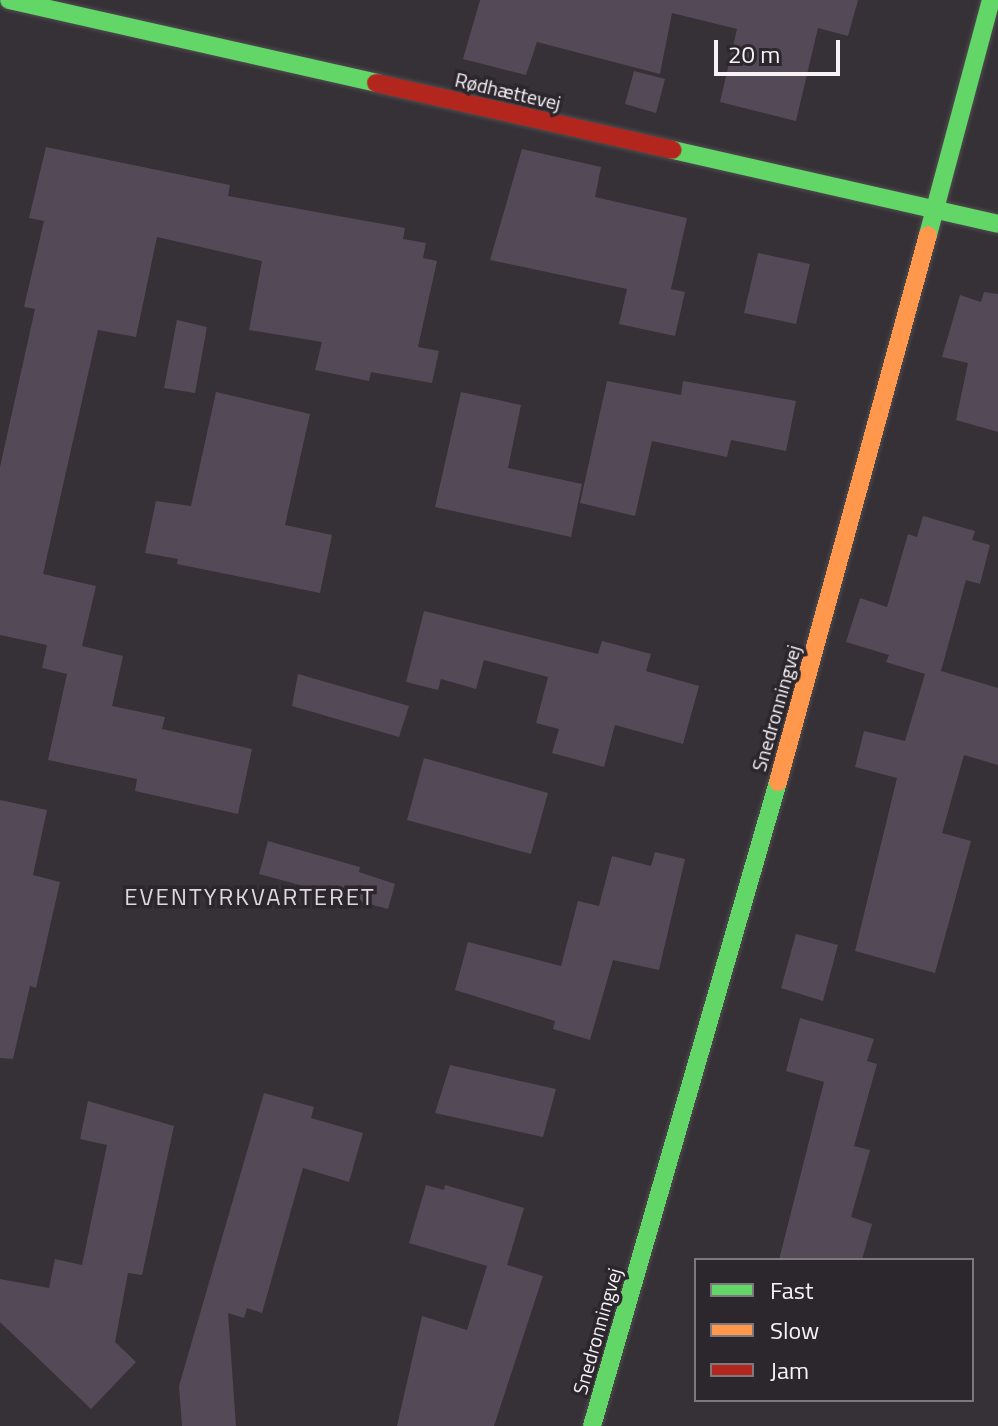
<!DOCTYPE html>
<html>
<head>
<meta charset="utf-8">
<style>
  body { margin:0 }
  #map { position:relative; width:998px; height:1426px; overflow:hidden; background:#353136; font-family:"Titillium Web",sans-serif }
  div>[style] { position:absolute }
  .building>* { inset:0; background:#544956 }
  .roads { filter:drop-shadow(0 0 2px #504d51) drop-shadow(0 0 2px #504d51) }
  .fast>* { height:18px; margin:-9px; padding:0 9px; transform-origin:9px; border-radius:9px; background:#63d668 }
  .slow>* { height:18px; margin:-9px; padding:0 9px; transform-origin:9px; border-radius:9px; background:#ff974d }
  .jam>* { height:18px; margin:-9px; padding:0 9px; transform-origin:9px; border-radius:9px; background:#b3261e }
  span { translate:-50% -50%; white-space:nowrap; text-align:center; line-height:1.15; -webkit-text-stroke:7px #2c262d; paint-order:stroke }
  .street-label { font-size:20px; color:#f6f2f6 }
  .quarter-label { font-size:24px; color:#dfd8e1; letter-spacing:2px }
  .legend { position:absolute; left:694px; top:1258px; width:280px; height:144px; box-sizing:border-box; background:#2c262d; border:2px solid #7d787d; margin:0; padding:10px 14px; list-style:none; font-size:24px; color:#f6f2f6 }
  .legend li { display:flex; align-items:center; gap:16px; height:40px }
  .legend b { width:40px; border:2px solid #7d787d }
  .scale { position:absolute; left:714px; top:40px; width:126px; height:36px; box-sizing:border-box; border:4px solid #f6f2f6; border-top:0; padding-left:10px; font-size:24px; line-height:28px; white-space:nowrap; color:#f6f2f6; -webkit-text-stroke:6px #2c262d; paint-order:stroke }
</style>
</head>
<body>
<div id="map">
  <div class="building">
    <i style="clip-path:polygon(480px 0,858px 0,848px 36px,818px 28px,796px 121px,720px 102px,737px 29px,672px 13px,660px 74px,537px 42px,526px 75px,463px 59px)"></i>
    <i style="clip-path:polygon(634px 71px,665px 79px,656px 113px,625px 104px)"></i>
    <i style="clip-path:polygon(46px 147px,230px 185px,228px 196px,405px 228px,403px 239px,426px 243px,423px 258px,437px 261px,418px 347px,439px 351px,432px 383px,371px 372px,369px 381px,315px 370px,322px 342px,249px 330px,262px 261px,157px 237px,136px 337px,98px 330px,43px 574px,96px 586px,82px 646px,123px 656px,112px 706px,165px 717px,162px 729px,252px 749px,238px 814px,135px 791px,137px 779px,48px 760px,67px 674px,42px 668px,47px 645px,0 635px,0 467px,35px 309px,24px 307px,44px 221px,29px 218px)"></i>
    <i style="clip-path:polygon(522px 149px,601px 167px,595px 197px,687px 218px,671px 289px,685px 292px,675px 336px,619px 324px,627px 289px,490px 260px)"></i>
    <i style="clip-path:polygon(758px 253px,810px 264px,796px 324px,744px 313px)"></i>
    <i style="clip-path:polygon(984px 292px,998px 294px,998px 432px,956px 420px,968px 363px,942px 357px,960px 295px,981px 302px)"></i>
    <i style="clip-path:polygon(177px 320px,207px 327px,195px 393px,164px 388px)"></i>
    <i style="clip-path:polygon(607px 381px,681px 395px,683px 381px,796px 401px,786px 451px,731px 440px,727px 457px,652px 441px,635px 516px,580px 503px)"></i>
    <i style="clip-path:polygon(216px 392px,310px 414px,285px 525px,332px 535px,320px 593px,177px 564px,178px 559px,145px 553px,156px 501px,191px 506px)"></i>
    <i style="clip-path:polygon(461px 392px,521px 405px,508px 468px,582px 484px,571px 537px,435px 507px)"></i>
    <i style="clip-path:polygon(923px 516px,975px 531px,972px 540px,990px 545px,980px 584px,966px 580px,941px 671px,998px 688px,998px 765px,964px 755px,942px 833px,971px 841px,935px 973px,855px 951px,897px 778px,855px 767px,864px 731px,905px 741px,925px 674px,886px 662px,889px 655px,846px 642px,860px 598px,887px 607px,908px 534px,917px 537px)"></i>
    <i style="clip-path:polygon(424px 611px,598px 654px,602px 641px,651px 654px,646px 671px,699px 686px,683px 744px,615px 725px,604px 767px,552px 753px,559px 729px,536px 723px,548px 677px,484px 660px,476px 689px,441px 679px,438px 690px,406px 682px)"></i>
    <i style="clip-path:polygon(298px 674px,409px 706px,399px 737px,292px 706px)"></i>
    <i style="clip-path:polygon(424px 758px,548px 793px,531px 854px,407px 820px)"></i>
    <i style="clip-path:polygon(0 800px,47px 810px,33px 875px,60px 882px,36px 988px,30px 986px,13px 1059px,0 1058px)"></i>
    <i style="clip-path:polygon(268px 841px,360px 867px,359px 872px,395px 884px,388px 909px,259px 874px)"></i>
    <i style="clip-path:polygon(655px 852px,685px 859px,659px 970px,613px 960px,590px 1040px,553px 1029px,555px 1021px,455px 990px,468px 942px,561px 966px,578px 901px,599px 906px,612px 856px,651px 866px)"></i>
    <i style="clip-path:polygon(796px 934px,838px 945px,823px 1001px,781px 988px)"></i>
    <i style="clip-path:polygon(800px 1018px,874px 1039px,867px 1061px,877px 1064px,854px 1146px,870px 1150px,851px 1217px,872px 1224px,862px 1260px,779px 1260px,824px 1082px,786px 1071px)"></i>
    <i style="clip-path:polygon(450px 1065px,556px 1089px,543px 1137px,435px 1113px)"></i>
    <i style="clip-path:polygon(264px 1093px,314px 1107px,311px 1118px,363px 1133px,349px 1182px,303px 1168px,262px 1313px,247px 1308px,244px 1318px,228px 1313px,236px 1426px,182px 1426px,179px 1386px)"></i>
    <i style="clip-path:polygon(88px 1101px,174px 1126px,142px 1275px,128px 1273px,115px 1342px,136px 1362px,91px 1409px,0 1322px,0 1279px,49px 1288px,55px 1259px,82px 1265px,107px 1145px,80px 1139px)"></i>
    <i style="clip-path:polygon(426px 1185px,444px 1190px,445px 1185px,524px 1208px,507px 1265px,543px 1276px,494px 1426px,397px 1426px,422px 1316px,467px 1330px,487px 1266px,409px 1243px)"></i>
  </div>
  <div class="roads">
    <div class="fast">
      <i style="left:9px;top:0;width:376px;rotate:12.7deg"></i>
      <i style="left:673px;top:150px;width:333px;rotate:12.8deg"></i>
      <i style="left:928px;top:235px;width:243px;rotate:-75deg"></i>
      <i style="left:592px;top:1426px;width:670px;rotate:-73.89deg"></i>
    </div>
    <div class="slow">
      <i style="left:778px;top:782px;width:567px;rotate:-74.67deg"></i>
    </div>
    <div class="jam">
      <i style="left:376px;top:83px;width:304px;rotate:12.7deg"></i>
    </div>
  </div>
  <div class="street-label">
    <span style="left:508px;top:91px;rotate:13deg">Rødhættevej</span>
    <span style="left:776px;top:708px;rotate:-74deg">Snedronningvej</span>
    <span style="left:597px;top:1331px;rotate:-74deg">Snedronningvej</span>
  </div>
  <div class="quarter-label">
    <span style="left:250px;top:897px">EVENTYRKVARTERET</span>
  </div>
  <ul class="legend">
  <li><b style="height:10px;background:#63d668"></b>Fast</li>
  <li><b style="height:10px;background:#ff974d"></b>Slow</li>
  <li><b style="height:10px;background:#b3261e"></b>Jam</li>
  </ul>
  <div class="scale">20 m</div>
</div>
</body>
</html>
